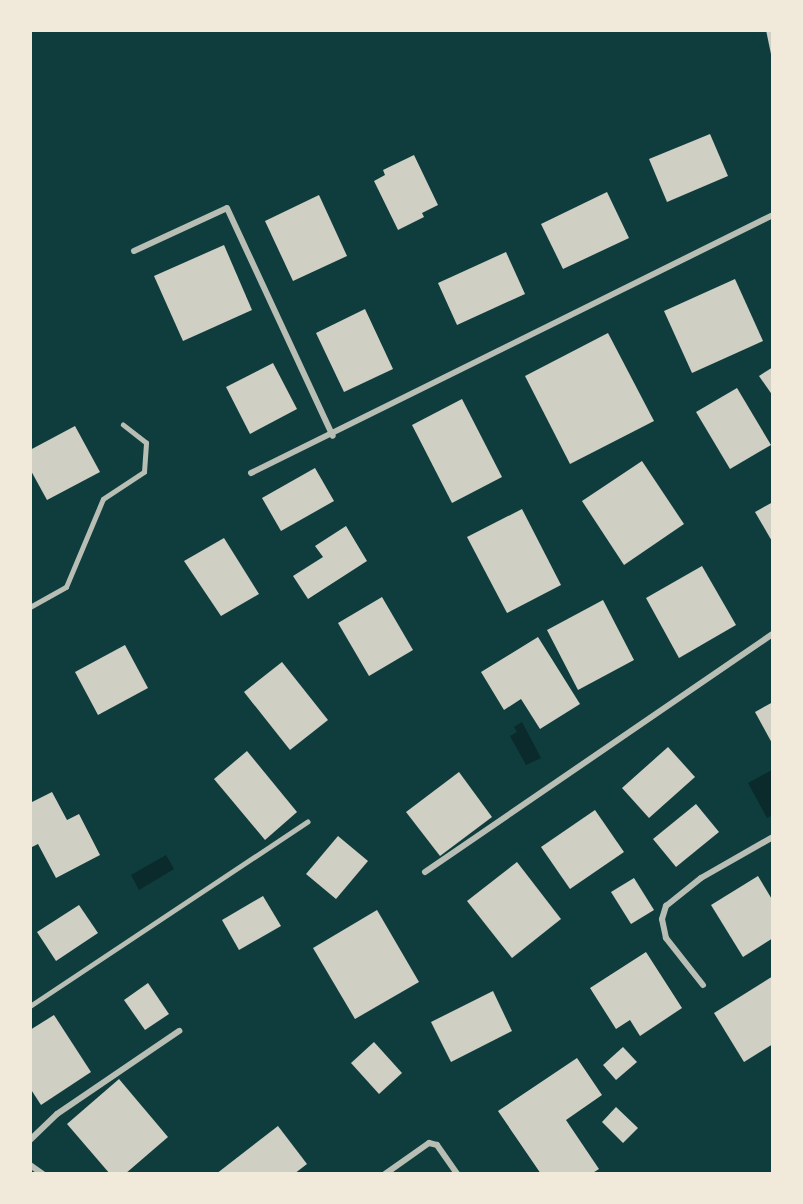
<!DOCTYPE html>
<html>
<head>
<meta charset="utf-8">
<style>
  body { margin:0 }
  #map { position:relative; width:803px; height:1204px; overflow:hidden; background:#0f3d3e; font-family:Karla,sans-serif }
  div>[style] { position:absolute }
  .water>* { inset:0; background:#0a2a2b }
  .building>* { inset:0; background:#cfcfc3 }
  .service>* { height:4.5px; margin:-2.25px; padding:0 2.25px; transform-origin:2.25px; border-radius:2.25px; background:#b8beb3 }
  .minor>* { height:6px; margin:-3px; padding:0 3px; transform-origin:3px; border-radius:3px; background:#b8beb3 }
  span { translate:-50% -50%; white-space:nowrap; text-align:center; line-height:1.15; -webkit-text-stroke:6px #f1e9da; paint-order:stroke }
  .frame { position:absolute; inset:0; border:32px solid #f1e9da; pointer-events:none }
</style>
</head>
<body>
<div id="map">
  <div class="water">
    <i style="clip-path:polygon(522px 722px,541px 758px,526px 765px,510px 736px,517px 732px,514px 727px)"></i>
    <i style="clip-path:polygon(772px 770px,773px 815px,767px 818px,748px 783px)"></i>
    <i style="clip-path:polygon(166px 855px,174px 869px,139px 890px,131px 875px)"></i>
  </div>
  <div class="building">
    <i style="clip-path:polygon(766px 30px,773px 30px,773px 59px,772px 59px)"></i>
    <i style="clip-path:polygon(710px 134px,728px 176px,667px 202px,649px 159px)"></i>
    <i style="clip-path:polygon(414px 155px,438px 205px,422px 213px,424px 217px,398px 230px,374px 181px,385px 175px,383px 170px)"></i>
    <i style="clip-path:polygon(607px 192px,629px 238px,563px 269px,541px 224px)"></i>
    <i style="clip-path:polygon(319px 195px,347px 256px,293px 281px,265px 221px)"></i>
    <i style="clip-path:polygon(224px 245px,252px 310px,183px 341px,154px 276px)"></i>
    <i style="clip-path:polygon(506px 252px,525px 294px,457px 325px,438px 283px)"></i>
    <i style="clip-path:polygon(735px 279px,763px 341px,692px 373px,664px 311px)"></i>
    <i style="clip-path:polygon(365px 309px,393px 369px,344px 392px,316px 333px)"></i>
    <i style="clip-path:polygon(608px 333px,654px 421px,570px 464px,525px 376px)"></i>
    <i style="clip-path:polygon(273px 363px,297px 409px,250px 434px,226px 387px)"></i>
    <i style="clip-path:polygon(773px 367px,773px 396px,759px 376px)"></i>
    <i style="clip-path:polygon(737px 388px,771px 445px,730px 469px,696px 412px)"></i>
    <i style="clip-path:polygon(462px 399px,502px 477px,452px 503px,412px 425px)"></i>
    <i style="clip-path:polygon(75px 426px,100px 472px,47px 500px,30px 469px,30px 450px)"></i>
    <i style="clip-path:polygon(642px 461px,684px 524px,624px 565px,582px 501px)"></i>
    <i style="clip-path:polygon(315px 468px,334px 501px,281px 531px,262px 498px)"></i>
    <i style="clip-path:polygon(773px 502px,773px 543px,755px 512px)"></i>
    <i style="clip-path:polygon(522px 509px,561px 585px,507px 613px,467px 537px)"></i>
    <i style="clip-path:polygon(346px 526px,367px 561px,308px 599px,293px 576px,323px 557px,315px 546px)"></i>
    <i style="clip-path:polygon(224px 538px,259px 594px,221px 616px,184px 561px)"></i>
    <i style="clip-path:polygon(702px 566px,736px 625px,679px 658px,646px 598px)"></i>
    <i style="clip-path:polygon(382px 597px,413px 650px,369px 676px,338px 623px)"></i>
    <i style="clip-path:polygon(603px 600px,634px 660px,578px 690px,547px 630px)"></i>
    <i style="clip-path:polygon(538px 637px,580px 704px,540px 729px,521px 699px,504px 710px,481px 672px)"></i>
    <i style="clip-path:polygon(125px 645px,148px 688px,98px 715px,75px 672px)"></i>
    <i style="clip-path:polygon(282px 662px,328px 720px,290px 750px,244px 692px)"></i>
    <i style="clip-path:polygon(773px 702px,773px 745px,755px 712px)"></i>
    <i style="clip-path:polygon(668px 747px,695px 777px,649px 818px,622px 788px)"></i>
    <i style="clip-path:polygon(247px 751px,297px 812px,265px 840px,214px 779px)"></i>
    <i style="clip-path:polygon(459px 772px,492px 817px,440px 856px,406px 812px)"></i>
    <i style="clip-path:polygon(52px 792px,67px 820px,79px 814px,100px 855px,56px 878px,38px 844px,30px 848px,30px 803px)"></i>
    <i style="clip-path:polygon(696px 804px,719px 832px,676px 867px,653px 839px)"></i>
    <i style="clip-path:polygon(595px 810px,624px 852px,570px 889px,541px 847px)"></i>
    <i style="clip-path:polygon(338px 836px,368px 861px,336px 899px,306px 874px)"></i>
    <i style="clip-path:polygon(517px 862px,561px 919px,512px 958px,467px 901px)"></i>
    <i style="clip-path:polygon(758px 876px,773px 901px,773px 938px,743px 957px,711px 905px)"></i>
    <i style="clip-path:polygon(634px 878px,654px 910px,631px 924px,611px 892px)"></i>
    <i style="clip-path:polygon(263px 896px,281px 926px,239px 950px,222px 920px)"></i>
    <i style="clip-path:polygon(79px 905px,98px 933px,56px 961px,37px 932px)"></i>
    <i style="clip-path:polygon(377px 910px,419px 982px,355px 1019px,313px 948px)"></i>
    <i style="clip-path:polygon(646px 952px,682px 1008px,640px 1036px,630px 1020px,616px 1029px,590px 988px)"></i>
    <i style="clip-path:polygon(773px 976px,773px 1044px,744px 1062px,714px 1013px)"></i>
    <i style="clip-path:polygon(148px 983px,169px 1014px,145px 1030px,124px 1000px)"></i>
    <i style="clip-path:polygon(493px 991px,512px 1031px,451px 1062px,431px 1022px)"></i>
    <i style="clip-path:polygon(54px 1015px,91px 1072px,41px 1105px,30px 1088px,30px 1030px)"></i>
    <i style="clip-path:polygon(374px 1042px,402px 1073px,379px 1094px,351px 1063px)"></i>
    <i style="clip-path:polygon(623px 1047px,637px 1062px,616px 1080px,603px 1065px)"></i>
    <i style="clip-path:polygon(577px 1058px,602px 1095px,566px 1120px,599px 1169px,591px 1174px,541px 1174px,498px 1111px)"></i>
    <i style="clip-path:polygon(119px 1079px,168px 1137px,125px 1174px,110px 1174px,67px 1124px)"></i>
    <i style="clip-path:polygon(616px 1107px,638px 1128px,623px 1143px,602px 1122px)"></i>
    <i style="clip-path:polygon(278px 1126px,307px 1164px,294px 1174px,216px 1174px)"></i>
  </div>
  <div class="service">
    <i style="left:30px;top:607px;width:41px;rotate:-29.1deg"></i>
    <i style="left:66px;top:587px;width:95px;rotate:-67.2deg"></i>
    <i style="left:103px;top:499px;width:49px;rotate:-33.4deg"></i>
    <i style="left:144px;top:472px;width:29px;rotate:-86deg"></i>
    <i style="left:146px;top:443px;width:29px;rotate:-142deg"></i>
    <i style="left:30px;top:1006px;width:333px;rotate:-33.6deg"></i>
  </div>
  <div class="minor">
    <i style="left:134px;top:251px;width:102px;rotate:-24.8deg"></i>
    <i style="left:227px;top:208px;width:251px;rotate:65.1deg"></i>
    <i style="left:251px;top:473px;width:582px;rotate:-26.3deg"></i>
    <i style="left:425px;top:872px;width:422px;rotate:-34.4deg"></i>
    <i style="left:703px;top:985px;width:60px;rotate:-128.2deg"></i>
    <i style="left:666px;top:938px;width:19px;rotate:-102deg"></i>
    <i style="left:662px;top:919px;width:14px;rotate:-73deg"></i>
    <i style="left:666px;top:906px;width:45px;rotate:-38.7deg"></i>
    <i style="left:701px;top:878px;width:83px;rotate:-29.7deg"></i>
    <i style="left:30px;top:1140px;width:37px;rotate:-44deg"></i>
    <i style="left:57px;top:1114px;width:148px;rotate:-34.2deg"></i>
    <i style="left:30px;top:1165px;width:16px;rotate:35deg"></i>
    <i style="left:385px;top:1174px;width:54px;rotate:-35.2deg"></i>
    <i style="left:429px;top:1143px;width:8px;rotate:14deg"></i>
    <i style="left:437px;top:1145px;width:35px;rotate:55deg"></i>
  </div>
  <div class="frame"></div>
</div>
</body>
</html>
